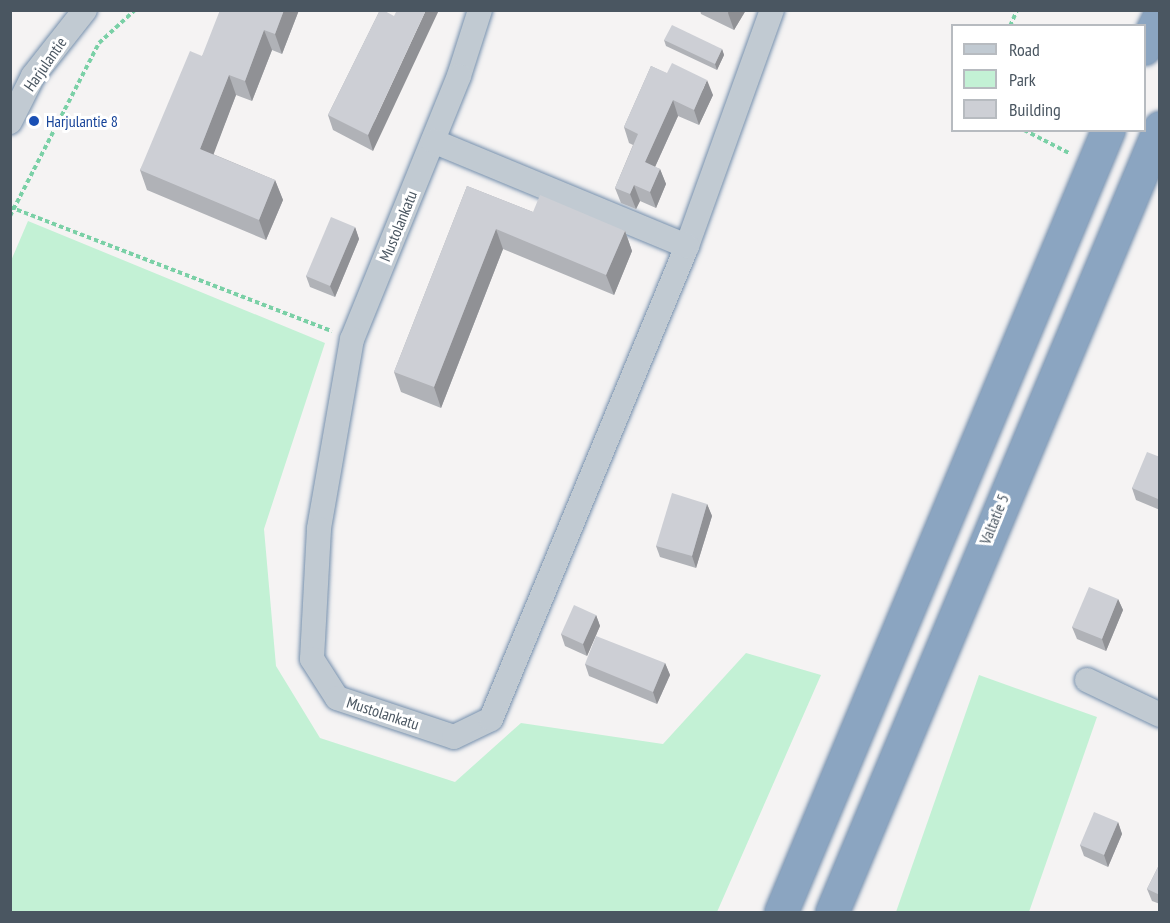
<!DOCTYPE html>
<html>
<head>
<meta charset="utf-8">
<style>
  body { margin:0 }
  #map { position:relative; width:1170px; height:923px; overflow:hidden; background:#f5f3f3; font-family:"PT Sans Narrow",sans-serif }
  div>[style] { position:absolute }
  .green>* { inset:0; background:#c3f1d5 }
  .path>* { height:4px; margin-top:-2px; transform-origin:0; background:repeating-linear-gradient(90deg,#7ad0a6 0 4.5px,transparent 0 7.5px) }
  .roads { filter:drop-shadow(0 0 2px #7690ad) drop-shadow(0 0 2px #7690ad) }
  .minor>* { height:24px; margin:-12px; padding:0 12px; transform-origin:12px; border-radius:12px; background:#c1cad2 }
  .highway>* { height:33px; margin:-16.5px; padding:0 16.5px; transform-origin:16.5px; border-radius:16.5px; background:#8ba5c1 }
  .wall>* { inset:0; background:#b0b2b7 }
  .shaded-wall>* { inset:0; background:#909195 }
  .building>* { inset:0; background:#cdcfd5 }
  .dots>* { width:16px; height:16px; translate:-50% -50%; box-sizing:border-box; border:3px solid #fff; border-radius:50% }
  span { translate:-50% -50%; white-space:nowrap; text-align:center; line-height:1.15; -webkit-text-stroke:6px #fff; paint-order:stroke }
  .street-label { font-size:16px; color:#4a5661 }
  .transit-label { font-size:16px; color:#164399 }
  .left { translate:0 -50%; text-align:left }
  .frame { position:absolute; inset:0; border:12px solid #4a5661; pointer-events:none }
  .legend { position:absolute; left:951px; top:24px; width:195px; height:108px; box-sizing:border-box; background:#fff; border:2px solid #b7bbc0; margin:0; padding:8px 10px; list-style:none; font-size:18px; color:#4a5661 }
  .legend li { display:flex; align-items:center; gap:12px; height:30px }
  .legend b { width:30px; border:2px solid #b7bbc0 }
</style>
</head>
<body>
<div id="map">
  <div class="green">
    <i style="clip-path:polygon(28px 221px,325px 343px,264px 529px,276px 666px,320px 738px,455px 782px,521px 723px,663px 744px,746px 653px,821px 675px,717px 912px,11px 912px,10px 263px)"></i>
    <i style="clip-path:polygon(979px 675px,1097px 717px,1029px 912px,896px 912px)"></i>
  </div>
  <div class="path">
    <i style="left:1010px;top:26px;width:17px;rotate:-66deg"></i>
    <i style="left:1024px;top:130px;width:51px;rotate:27.1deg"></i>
    <i style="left:10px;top:207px;width:345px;rotate:21.1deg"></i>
    <i style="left:10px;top:216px;width:195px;rotate:-62.8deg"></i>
    <i style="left:99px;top:43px;width:49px;rotate:-42.5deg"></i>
  </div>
  <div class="roads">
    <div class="minor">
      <i style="left:480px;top:10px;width:69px;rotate:107.7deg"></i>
      <i style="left:459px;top:76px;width:284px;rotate:112.1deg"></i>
      <i style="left:352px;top:339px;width:193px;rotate:99.9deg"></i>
      <i style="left:319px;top:529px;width:130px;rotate:93.1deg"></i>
      <i style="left:312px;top:659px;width:46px;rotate:57.3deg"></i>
      <i style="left:337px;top:698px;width:123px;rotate:18.4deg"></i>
      <i style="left:454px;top:737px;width:41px;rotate:-25.9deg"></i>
      <i style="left:491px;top:719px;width:512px;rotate:-67.49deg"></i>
      <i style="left:687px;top:246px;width:251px;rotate:-70.2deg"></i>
      <i style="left:10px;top:122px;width:51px;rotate:-63.4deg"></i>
      <i style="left:33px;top:76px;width:84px;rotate:-51.8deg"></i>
      <i style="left:433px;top:141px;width:275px;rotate:22.5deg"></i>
      <i style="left:1087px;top:680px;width:81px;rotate:25.6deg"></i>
    </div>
    <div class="highway">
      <i style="left:1144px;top:48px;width:37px;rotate:-64deg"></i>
      <i style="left:781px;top:912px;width:848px;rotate:-67.31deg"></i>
      <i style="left:832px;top:912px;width:850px;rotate:-67.3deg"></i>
    </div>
  </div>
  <div class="wall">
    <i style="clip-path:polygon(239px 10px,299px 10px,282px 54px,272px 50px,252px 101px,236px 95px,213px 154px,275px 180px,283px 200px,266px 240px,147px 190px,140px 170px,202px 56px)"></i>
    <i style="clip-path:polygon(380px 10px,373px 151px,333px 130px,328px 115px)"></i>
    <i style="clip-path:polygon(700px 10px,746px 10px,734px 30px,701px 14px)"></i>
    <i style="clip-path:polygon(664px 40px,722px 49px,724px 55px,717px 70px,666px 46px)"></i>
    <i style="clip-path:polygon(651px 66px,713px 95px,699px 125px,678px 116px,655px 167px,660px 169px,666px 184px,656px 208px,640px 201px,636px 209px,621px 203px,615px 188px,633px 145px,629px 143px,624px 127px)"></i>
    <i style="clip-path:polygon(467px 186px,533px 212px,625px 231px,632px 251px,614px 295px,503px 249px,441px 408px,401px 392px,394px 372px)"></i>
    <i style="clip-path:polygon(355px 227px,359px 239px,335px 297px,310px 287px,306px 276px)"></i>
    <i style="clip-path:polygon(1160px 457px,1160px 510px,1136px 500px,1132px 488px)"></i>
    <i style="clip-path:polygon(707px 504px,712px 516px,696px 568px,660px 557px,656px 546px)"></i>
    <i style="clip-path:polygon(1118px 599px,1123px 610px,1106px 651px,1077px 639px,1072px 627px)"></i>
    <i style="clip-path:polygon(596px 615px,600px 626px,587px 656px,565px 646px,561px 634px)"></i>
    <i style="clip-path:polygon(665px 663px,670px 675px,657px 704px,589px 676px,585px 664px)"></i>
    <i style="clip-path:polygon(1118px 822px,1122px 834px,1108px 867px,1084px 856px,1080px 845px)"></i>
    <i style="clip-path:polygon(1160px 863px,1160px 904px,1152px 901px,1147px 889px)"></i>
  </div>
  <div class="shaded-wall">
    <i style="clip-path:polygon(284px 10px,299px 10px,282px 54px,275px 34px)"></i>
    <i style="clip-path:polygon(426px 10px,439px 10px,373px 151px,368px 135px)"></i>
    <i style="clip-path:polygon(729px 10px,746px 10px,734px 30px,728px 13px)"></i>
    <i style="clip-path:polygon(264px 30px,272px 50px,252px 101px,245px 81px)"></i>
    <i style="clip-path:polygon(722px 49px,724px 55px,717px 70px,715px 64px)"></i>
    <i style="clip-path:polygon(229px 75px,236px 95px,208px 169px,200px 149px)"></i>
    <i style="clip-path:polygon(707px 80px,713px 95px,699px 125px,694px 110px)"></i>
    <i style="clip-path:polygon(673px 100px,678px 116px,650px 178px,645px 162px)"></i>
    <i style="clip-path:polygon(660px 169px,666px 184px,656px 208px,650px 192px)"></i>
    <i style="clip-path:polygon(275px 180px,283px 200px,266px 240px,259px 220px)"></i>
    <i style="clip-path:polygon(634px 185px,640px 201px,636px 209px,630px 194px)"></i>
    <i style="clip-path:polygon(355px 227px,359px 239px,335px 297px,330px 286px)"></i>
    <i style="clip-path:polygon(496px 229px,503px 249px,441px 408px,434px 387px)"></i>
    <i style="clip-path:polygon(625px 231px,632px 251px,614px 295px,606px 275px)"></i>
    <i style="clip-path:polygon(707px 504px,712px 516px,696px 568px,692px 556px)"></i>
    <i style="clip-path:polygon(1118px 599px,1123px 610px,1106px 651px,1102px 639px)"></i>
    <i style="clip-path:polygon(596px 615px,600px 626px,587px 656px,583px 644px)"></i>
    <i style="clip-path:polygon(665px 663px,670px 675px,657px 704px,653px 692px)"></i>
    <i style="clip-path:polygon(1118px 822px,1122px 834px,1108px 867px,1104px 855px)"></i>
  </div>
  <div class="building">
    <i style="clip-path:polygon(220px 10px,234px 10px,238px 12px,239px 10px,284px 10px,275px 34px,264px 30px,245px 81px,229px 75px,200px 149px,275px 180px,259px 220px,140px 170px,190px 51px,202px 56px)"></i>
    <i style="clip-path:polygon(380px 10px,383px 10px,394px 16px,397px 10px,426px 10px,368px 135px,328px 115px)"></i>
    <i style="clip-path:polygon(672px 25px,722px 49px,715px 64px,664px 40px)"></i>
    <i style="clip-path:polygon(672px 63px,707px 80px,694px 110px,673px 100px,645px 162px,660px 169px,650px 192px,634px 185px,630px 194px,615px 188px,638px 134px,624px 127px,651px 66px,667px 73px)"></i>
    <i style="clip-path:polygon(467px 186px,533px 212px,540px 195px,625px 231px,606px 275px,496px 229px,434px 387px,394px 372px)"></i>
    <i style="clip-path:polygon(331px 217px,355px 227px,330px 286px,306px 276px)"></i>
    <i style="clip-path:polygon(1147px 452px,1160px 457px,1160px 495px,1158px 499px,1132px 488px)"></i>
    <i style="clip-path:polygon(672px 493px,707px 504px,692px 556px,656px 546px)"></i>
    <i style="clip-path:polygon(1089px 587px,1118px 599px,1102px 639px,1072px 627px)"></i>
    <i style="clip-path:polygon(574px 605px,596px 615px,583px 644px,561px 634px)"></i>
    <i style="clip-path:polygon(596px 636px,665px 663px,653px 692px,585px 664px)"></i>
    <i style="clip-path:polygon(1094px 812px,1118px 822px,1104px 855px,1080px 845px)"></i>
    <i style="clip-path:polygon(1160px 863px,1160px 895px,1147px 889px)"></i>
  </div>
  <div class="dots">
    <i style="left:34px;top:121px;background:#1a4fb4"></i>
  </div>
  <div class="street-label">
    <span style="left:45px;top:64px;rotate:-55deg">Harjulantie</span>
    <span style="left:398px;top:226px;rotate:-68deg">Mustolankatu</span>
    <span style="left:994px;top:519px;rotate:-68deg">Valtatie 5</span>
    <span style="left:383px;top:713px;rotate:18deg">Mustolankatu</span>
  </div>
  <div class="transit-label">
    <span class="left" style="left:46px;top:121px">Harjulantie 8</span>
  </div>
  <div class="frame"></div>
  <ul class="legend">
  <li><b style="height:8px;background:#c1cad2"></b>Road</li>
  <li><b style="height:16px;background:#c3f1d5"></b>Park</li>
  <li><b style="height:16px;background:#cdcfd5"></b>Building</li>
  </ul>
</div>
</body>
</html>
